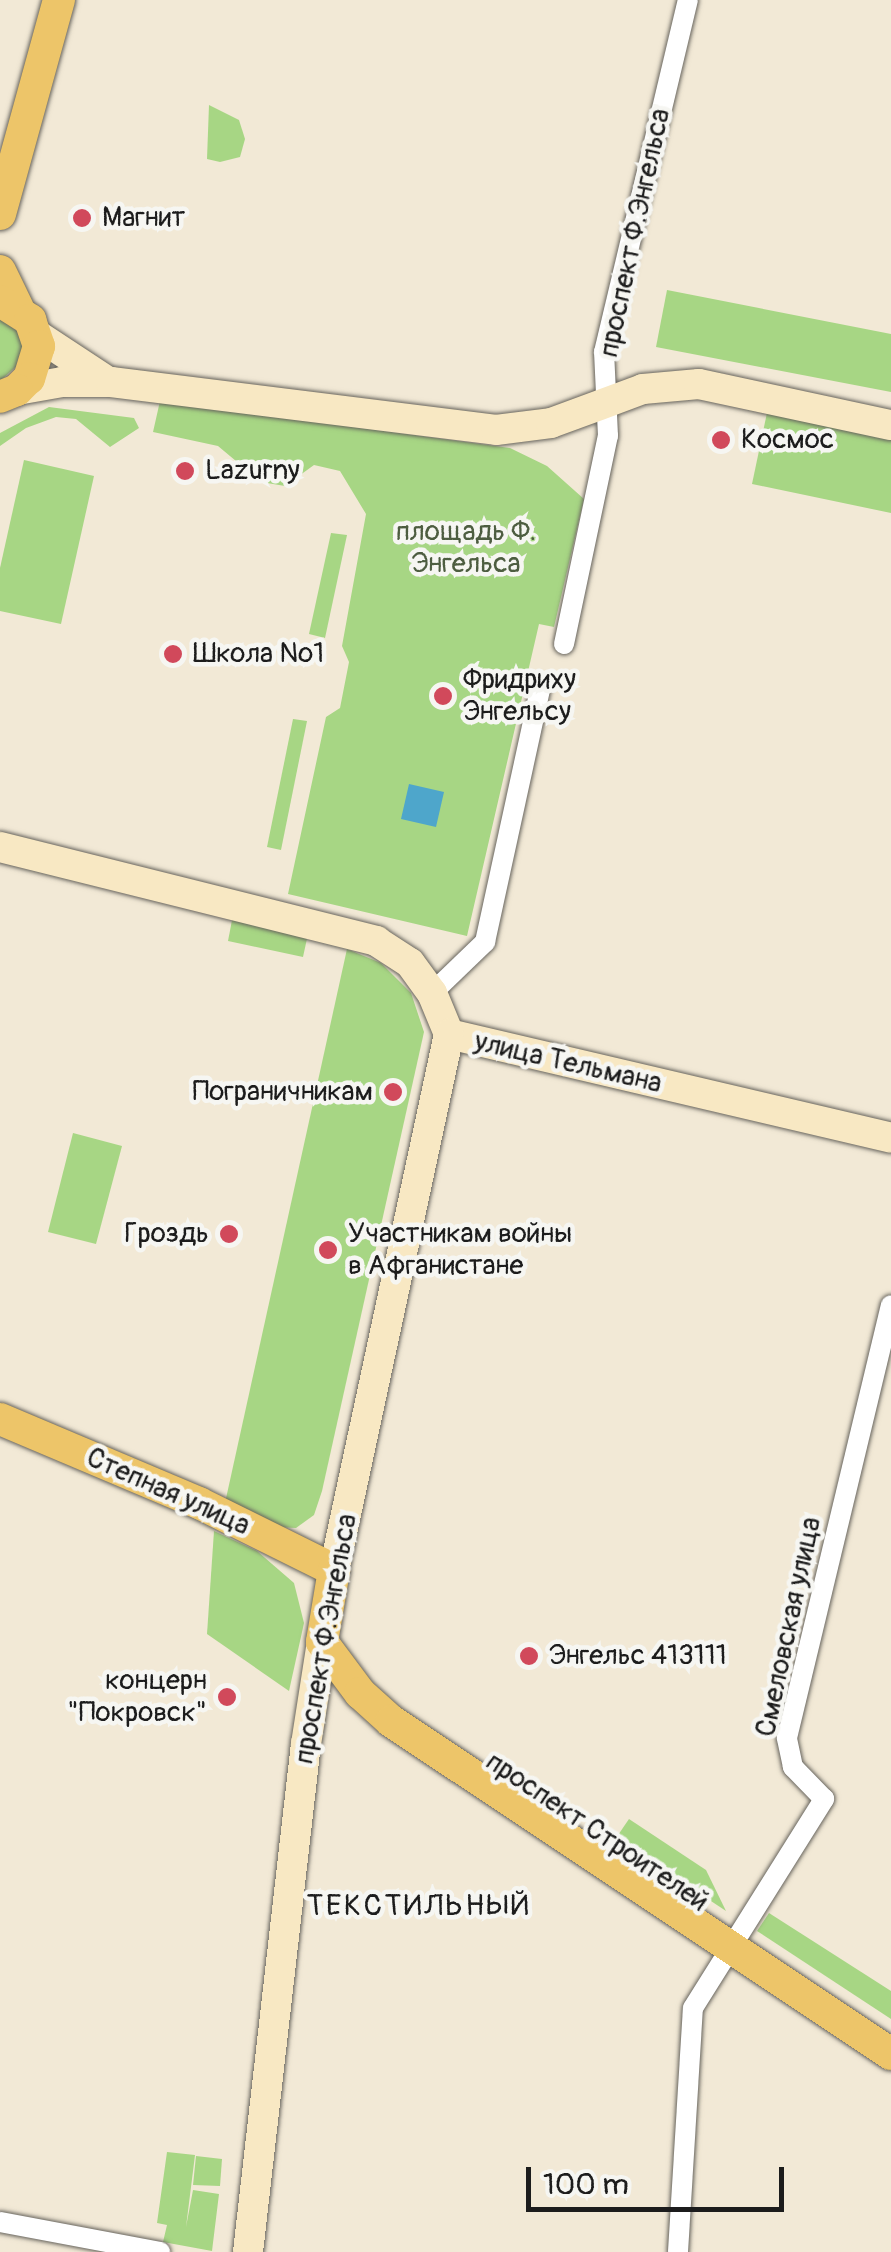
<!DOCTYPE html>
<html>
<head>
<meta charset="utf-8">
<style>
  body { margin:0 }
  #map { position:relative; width:891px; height:2252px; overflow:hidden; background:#f2e9d6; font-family:Pangolin,sans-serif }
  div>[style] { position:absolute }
  .green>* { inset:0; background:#a7d684 }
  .water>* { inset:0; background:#4ea6cb }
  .roads { filter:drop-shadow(0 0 2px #67645d) drop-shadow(0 0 2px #67645d) }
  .street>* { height:20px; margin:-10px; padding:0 10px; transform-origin:10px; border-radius:10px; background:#fff }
  .secondary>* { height:30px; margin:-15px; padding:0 15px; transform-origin:15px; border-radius:15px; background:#f8e8c3 }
  .primary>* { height:32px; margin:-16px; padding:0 16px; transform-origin:16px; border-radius:16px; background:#edc569 }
  .dots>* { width:28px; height:28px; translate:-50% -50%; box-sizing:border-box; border:5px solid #f6f6f2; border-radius:50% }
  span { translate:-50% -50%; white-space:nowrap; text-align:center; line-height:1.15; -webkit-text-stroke:9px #f6f6f2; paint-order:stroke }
  .poi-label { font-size:28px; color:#1c1c1c }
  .left { translate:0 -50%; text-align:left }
  .right { translate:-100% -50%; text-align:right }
  .street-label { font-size:28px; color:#1c1c1c }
  .park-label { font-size:28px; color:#4d5d40 }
  .neighbourhood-label { font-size:30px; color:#1c1c1c; letter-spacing:2.5px }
  .scale { position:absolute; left:526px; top:2167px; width:258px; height:45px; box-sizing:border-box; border:5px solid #1c1c1c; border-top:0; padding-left:12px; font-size:30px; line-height:35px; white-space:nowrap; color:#1c1c1c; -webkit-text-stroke:8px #f6f6f2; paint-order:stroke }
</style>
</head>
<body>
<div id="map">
  <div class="green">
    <i style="clip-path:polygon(209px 105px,239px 120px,245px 139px,240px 157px,220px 162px,207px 159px)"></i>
    <i style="clip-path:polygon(667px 290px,891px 334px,891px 392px,656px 347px)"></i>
    <i style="clip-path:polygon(0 318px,18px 332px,23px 350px,20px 363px,0 381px)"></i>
    <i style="clip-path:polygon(160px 401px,510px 448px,547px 466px,584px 499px,554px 627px,539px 624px,467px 936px,288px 894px,326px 717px,340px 708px,349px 662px,342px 646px,366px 514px,340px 471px,314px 465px,285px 486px,261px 482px,218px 446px,153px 432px)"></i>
    <i style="clip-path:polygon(49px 407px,134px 418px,139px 428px,110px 447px,76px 419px,56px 417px,26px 428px,0 446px,0 433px)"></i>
    <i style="clip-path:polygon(768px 408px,891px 434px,891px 513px,752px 484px)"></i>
    <i style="clip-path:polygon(24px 460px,94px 476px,61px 624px,0 611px,0 568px)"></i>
    <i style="clip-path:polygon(331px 533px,347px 535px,325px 638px,309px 634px)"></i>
    <i style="clip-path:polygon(293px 719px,307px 721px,281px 850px,267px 847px)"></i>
    <i style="clip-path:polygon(233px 915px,308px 934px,303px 957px,228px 941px)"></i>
    <i style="clip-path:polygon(347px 949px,381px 963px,411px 993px,424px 1032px,322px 1491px,314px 1515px,296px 1528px,276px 1527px,225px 1503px)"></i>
    <i style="clip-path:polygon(73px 1133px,122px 1146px,96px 1244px,48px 1232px)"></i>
    <i style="clip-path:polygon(214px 1531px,257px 1551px,294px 1583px,304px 1623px,289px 1691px,207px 1634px)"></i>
    <i style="clip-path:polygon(629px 1819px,706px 1870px,726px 1911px,616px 1838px)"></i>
    <i style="clip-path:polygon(769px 1913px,891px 1991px,891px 2019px,757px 1931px)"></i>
    <i style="clip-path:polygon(167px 2152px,195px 2155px,186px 2227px,193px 2190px,219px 2194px,212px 2251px,163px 2242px,167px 2225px,157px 2223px)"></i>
    <i style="clip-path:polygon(196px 2156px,222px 2159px,220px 2186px,193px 2185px)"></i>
  </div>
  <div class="water">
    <i style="clip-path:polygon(409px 784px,444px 792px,436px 827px,401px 819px)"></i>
  </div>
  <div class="roads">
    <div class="street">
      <i style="left:564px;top:644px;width:213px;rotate:-78.1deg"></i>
      <i style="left:608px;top:436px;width:84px;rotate:-92.7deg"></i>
      <i style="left:604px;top:352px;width:362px;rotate:-76.6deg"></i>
      <i style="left:432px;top:993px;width:74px;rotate:-43.9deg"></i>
      <i style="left:485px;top:942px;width:262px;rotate:-77.7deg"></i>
      <i style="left:0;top:2222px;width:163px;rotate:10.6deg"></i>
      <i style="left:678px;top:2252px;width:244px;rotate:-86.5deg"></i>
      <i style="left:693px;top:2008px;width:247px;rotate:-57.9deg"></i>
      <i style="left:824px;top:1799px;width:45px;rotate:-134.1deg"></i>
      <i style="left:793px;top:1767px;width:30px;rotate:-102deg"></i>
      <i style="left:787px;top:1738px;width:445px;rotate:-76.5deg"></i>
    </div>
    <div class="secondary">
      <i style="left:37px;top:335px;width:80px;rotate:33.3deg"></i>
      <i style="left:17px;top:390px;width:46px;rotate:-10.1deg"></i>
      <i style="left:62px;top:382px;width:49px"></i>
      <i style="left:111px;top:382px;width:388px;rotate:7.1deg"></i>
      <i style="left:496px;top:430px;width:55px;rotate:-7.3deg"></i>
      <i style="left:551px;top:423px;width:98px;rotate:-20.3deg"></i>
      <i style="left:643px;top:389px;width:56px;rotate:-5.1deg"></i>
      <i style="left:699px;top:384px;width:196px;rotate:12.1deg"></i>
      <i style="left:0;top:847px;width:388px;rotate:14deg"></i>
      <i style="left:376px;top:941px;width:40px;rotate:32.9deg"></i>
      <i style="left:410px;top:963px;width:37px;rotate:54deg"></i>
      <i style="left:432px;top:993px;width:44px;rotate:67.5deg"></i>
      <i style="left:449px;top:1034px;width:454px;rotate:13.2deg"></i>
      <i style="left:334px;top:1570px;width:548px;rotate:-77.89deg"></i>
      <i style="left:248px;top:2252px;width:511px;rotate:-83.49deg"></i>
      <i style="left:306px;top:1744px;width:103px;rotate:-81.1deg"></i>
    </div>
    <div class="primary">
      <i style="left:0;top:214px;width:222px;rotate:-74.6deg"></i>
      <i style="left:0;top:271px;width:41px;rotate:64.1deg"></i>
      <i style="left:0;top:301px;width:36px;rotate:32deg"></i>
      <i style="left:30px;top:320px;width:28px;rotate:71deg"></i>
      <i style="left:39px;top:346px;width:34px;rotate:107deg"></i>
      <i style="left:29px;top:378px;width:17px;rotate:135deg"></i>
      <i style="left:17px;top:390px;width:18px;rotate:158deg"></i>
      <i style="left:0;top:1419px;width:216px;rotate:22.9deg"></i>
      <i style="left:199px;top:1503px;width:151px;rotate:26.4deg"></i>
      <i style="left:334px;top:1570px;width:73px;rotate:99.5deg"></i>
      <i style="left:322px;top:1642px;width:64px;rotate:53.3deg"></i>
      <i style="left:360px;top:1693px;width:42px;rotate:42.1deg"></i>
      <i style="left:391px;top:1721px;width:601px;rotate:33.66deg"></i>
    </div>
  </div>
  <div class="dots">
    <i style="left:82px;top:218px;background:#d1495b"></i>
    <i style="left:721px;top:440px;background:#d1495b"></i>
    <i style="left:185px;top:471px;background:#d1495b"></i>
    <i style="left:173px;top:654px;background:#d1495b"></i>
    <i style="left:443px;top:696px;background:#d1495b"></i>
    <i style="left:393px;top:1092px;background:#d1495b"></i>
    <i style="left:229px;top:1234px;background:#d1495b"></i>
    <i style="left:328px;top:1250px;background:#d1495b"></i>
    <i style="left:529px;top:1656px;background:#d1495b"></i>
    <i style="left:227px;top:1697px;background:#d1495b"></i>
  </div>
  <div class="poi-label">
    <span class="left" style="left:102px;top:218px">Магнит</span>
    <span class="left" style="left:741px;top:440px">Космос</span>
    <span class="left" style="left:205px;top:471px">Lazurny</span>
    <span class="left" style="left:193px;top:654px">Школа №1</span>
    <span class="left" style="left:463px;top:696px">Фридриху<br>Энгельсу</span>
    <span class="right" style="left:373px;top:1092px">Пограничникам</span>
    <span class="right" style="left:209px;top:1234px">Гроздь</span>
    <span class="left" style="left:348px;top:1250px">Участникам войны<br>в Афганистане</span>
    <span class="left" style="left:549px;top:1656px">Энгельс 413111</span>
    <span class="right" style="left:207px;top:1697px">концерн<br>"Покровск"</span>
  </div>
  <div class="street-label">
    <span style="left:635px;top:233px;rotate:-78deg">проспект Ф.Энгельса</span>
    <span style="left:568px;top:1063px;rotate:13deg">улица Тельмана</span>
    <span style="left:168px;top:1492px;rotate:24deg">Степная улица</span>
    <span style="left:789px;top:1627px;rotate:-78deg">Смеловская улица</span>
    <span style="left:326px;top:1639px;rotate:-80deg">проспект Ф.Энгельса</span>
    <span style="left:597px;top:1832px;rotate:34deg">проспект Строителей</span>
  </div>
  <div class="park-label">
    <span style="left:466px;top:548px">площадь Ф.<br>Энгельса</span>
  </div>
  <div class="neighbourhood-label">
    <span style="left:419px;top:1906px">ТЕКСТИЛЬНЫЙ</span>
  </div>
  <div class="scale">100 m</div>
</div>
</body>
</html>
